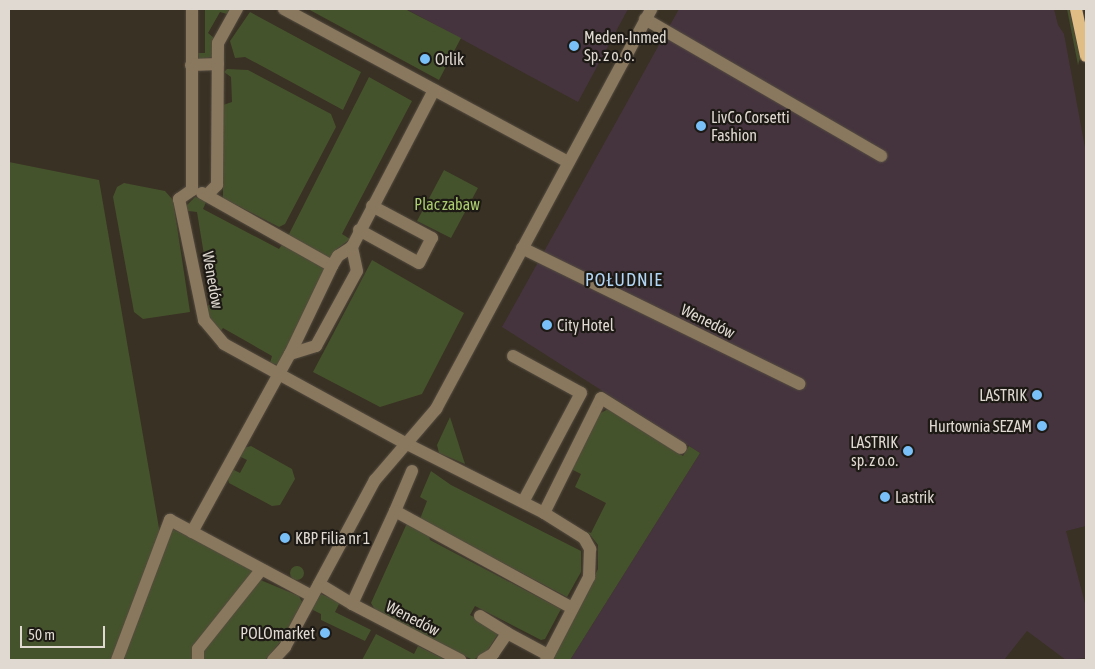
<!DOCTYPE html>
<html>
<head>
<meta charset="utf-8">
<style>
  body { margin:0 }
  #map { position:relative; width:1095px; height:669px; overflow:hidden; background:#393124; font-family:"Asap Condensed",sans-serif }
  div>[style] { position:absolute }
  .industrial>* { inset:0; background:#45343e }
  .green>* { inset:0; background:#45532c }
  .round { border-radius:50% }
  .roads { filter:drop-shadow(0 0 1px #544c40) drop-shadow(0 0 1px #544c40) }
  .minor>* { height:12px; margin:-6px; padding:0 6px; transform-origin:6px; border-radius:6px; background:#8a785e }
  .major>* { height:12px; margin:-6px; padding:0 6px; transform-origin:6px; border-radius:6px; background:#e1bd86 }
  .dots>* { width:14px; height:14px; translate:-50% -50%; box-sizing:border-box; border:2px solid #1d1914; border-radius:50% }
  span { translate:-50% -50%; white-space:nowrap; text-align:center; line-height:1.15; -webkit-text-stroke:4.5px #1d1914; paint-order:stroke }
  .poi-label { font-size:16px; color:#dfd9d1 }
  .left { translate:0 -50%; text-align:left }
  .right { translate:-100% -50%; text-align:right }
  .park-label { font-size:16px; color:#abcc6e }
  .street-label { font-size:16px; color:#dfd9d1 }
  .neighbourhood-label { font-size:18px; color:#b1d6f6; letter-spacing:1px }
  .frame { position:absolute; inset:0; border:10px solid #dfd9d1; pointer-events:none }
  .scale { position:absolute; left:20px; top:626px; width:85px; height:22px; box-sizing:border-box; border:2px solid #dfd9d1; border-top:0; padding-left:6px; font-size:15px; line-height:18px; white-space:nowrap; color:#dfd9d1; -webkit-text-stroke:4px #1d1914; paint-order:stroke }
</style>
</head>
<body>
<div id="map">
  <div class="industrial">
    <i style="clip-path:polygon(406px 9px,628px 9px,578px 102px)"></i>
    <i style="clip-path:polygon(679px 9px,1054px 9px,1058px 25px,1064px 34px,1086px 153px,1086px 526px,1066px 531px,1086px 607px,1086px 658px,1066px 660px,1027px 631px,1004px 660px,570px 660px,700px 453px,502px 327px)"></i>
  </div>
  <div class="green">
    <i style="clip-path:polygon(205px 9px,231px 9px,227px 14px,220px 12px,208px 33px,214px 38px,212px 57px,199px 60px,198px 53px,205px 53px)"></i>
    <i style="clip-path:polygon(308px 9px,405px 9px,461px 38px,439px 80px)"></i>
    <i style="clip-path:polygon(1067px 9px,1069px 9px,1080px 58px,1078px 65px)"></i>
    <i style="clip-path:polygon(250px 12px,361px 72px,343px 110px,245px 57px,235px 58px,230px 41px)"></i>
    <i style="clip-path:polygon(227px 69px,248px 70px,331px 114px,336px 127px,285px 224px,279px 227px,223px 198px,223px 105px,232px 102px,231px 77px,224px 72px)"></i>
    <i style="clip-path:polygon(369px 77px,412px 101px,342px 234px,350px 239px,337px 249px,329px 262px,287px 238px)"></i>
    <i style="clip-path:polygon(9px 162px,99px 180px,160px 534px,112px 660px,9px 660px)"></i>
    <i style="clip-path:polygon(444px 170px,478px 188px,451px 238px,417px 221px)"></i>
    <i style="clip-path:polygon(124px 183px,165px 191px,173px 200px,190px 312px,143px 319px,134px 312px,113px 197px,117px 187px)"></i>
    <i style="clip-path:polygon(195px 197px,207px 200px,203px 209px,279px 249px,283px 243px,327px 266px,279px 365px,270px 363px,272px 356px,223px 328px,219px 333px,214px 329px,205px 307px,212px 304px,197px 212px,188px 211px,186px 206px)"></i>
    <i style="clip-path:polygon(372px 260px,464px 313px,422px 394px,380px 407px,313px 372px)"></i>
    <i style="clip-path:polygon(608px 409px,683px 456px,689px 446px,700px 453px,570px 660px,553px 660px,598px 569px,598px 545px,588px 532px,591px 533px,606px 503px,575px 487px,581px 474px,571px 469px,599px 414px)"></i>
    <i style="clip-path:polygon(450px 417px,465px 464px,439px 453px,437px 445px)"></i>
    <i style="clip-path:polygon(251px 446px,292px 469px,295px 479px,280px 505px,272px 506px,229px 483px,227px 475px,232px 469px,240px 473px,247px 460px,239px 456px,243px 448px)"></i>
    <i style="clip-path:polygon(431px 471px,451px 485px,581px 551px,581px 572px,567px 597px,420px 519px,427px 501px,420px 497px)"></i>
    <i style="clip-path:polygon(408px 521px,428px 532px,430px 540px,561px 609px,545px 639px,541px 640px,475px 606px,470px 615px,497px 629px,498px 634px,487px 651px,473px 660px,377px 613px,371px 603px)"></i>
    <i style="clip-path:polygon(171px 528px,251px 568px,258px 579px,299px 596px,302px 602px,298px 610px,282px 640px,265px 660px,126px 660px,124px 657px)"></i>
    <i class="round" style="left:290px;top:566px;width:14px;height:14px"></i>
    <i style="clip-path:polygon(321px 594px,340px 602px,335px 612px,371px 630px,365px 641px,321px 620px,321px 614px,311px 609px)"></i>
    <i style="clip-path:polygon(376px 634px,414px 654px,418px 646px,446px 660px,362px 660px)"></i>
  </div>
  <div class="roads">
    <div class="minor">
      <i style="left:192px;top:9px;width:181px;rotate:90deg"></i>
      <i style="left:192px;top:190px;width:16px;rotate:145deg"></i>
      <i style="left:179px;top:199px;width:124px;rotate:78.3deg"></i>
      <i style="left:204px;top:320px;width:31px;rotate:50deg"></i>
      <i style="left:224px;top:344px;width:209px;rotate:28.7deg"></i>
      <i style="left:407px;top:444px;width:153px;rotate:26.7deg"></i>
      <i style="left:544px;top:513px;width:47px;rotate:32deg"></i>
      <i style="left:584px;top:538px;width:13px;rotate:61deg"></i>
      <i style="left:590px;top:549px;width:28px;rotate:92deg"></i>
      <i style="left:589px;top:577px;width:93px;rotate:117.4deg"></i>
      <i style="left:284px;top:9px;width:323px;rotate:28.3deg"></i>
      <i style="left:645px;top:19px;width:273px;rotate:30.1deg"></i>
      <i style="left:191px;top:65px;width:27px;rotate:-2deg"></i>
      <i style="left:202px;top:193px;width:149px;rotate:29.3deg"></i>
      <i style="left:208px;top:194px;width:13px;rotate:-45deg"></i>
      <i style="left:217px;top:185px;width:142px;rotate:-89.6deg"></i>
      <i style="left:218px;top:43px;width:39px;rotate:-61deg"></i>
      <i style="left:359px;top:230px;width:68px;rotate:28.8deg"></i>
      <i style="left:419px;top:263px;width:28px;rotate:-63deg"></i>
      <i style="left:432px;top:238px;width:68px;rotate:-151.9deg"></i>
      <i style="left:522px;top:248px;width:309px;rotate:26.1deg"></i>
      <i style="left:290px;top:354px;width:27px;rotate:-17deg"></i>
      <i style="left:316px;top:346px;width:85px;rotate:-61.3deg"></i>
      <i style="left:357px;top:271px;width:25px;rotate:-102deg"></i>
      <i style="left:513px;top:356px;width:77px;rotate:28.6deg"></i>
      <i style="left:581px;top:393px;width:123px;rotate:118deg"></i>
      <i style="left:412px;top:471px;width:43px;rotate:113deg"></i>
      <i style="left:395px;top:511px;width:202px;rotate:28.7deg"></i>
      <i style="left:544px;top:513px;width:128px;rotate:-63.6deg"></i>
      <i style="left:601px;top:398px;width:94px;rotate:32deg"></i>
      <i style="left:192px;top:532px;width:203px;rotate:-61.2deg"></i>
      <i style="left:290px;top:354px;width:98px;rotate:-64.5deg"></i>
      <i style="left:332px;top:266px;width:12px;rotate:-59deg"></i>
      <i style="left:338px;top:256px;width:17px;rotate:-33deg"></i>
      <i style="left:352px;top:247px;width:177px;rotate:-62.4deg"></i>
      <i style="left:319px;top:584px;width:39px;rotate:31deg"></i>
      <i style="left:352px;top:604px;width:102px;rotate:-65.2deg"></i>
      <i style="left:352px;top:604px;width:122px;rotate:27.4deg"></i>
      <i style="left:480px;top:616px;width:32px;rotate:32deg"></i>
      <i style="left:117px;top:660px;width:150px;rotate:-69.3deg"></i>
      <i style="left:170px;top:520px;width:161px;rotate:28.2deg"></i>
      <i style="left:198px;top:660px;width:11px;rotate:-90deg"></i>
      <i style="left:198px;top:649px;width:101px;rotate:-51.4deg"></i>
      <i style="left:273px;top:660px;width:18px;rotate:-47deg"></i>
      <i style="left:285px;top:647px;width:190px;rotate:-61.7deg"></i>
      <i style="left:375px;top:480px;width:94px;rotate:-49.3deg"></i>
      <i style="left:436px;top:409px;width:454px;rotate:-61.7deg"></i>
      <i style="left:483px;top:660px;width:12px;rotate:-31deg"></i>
      <i style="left:493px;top:654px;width:25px;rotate:-56deg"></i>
      <i style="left:507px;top:633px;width:47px;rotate:28.2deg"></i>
    </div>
    <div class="major">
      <i style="left:1076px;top:9px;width:48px;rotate:78deg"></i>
    </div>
  </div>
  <div class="dots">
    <i style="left:574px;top:46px;background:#79bff8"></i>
    <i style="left:425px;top:59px;background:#79bff8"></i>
    <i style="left:701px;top:126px;background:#79bff8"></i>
    <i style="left:547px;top:325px;background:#79bff8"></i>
    <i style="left:1037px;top:395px;background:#79bff8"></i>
    <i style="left:1042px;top:426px;background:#79bff8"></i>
    <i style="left:908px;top:451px;background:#79bff8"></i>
    <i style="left:885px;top:497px;background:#79bff8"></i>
    <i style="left:285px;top:538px;background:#79bff8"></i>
    <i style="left:325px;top:633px;background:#79bff8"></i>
  </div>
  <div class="poi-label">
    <span class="left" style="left:584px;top:46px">Meden-Inmed<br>Sp. z o. o.</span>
    <span class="left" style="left:435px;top:59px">Orlik</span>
    <span class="left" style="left:711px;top:126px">LivCo Corsetti<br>Fashion</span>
    <span class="left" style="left:557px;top:325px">City Hotel</span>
    <span class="right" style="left:1027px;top:395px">LASTRIK</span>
    <span class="right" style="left:1032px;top:426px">Hurtownia SEZAM</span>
    <span class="right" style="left:898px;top:451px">LASTRIK<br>sp. z o.o.</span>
    <span class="left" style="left:895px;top:497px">Lastrik</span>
    <span class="left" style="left:295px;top:538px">KBP Filia nr 1</span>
    <span class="right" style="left:315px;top:633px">POLOmarket</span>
  </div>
  <div class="park-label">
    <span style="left:447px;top:204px">Plac zabaw</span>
  </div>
  <div class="street-label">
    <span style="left:213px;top:280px;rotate:80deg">Wenedów</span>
    <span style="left:708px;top:321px;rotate:26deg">Wenedów</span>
    <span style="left:413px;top:618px;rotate:27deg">Wenedów</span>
  </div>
  <div class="neighbourhood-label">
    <span style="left:624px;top:280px">POŁUDNIE</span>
  </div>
  <div class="frame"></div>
  <div class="scale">50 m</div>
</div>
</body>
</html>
